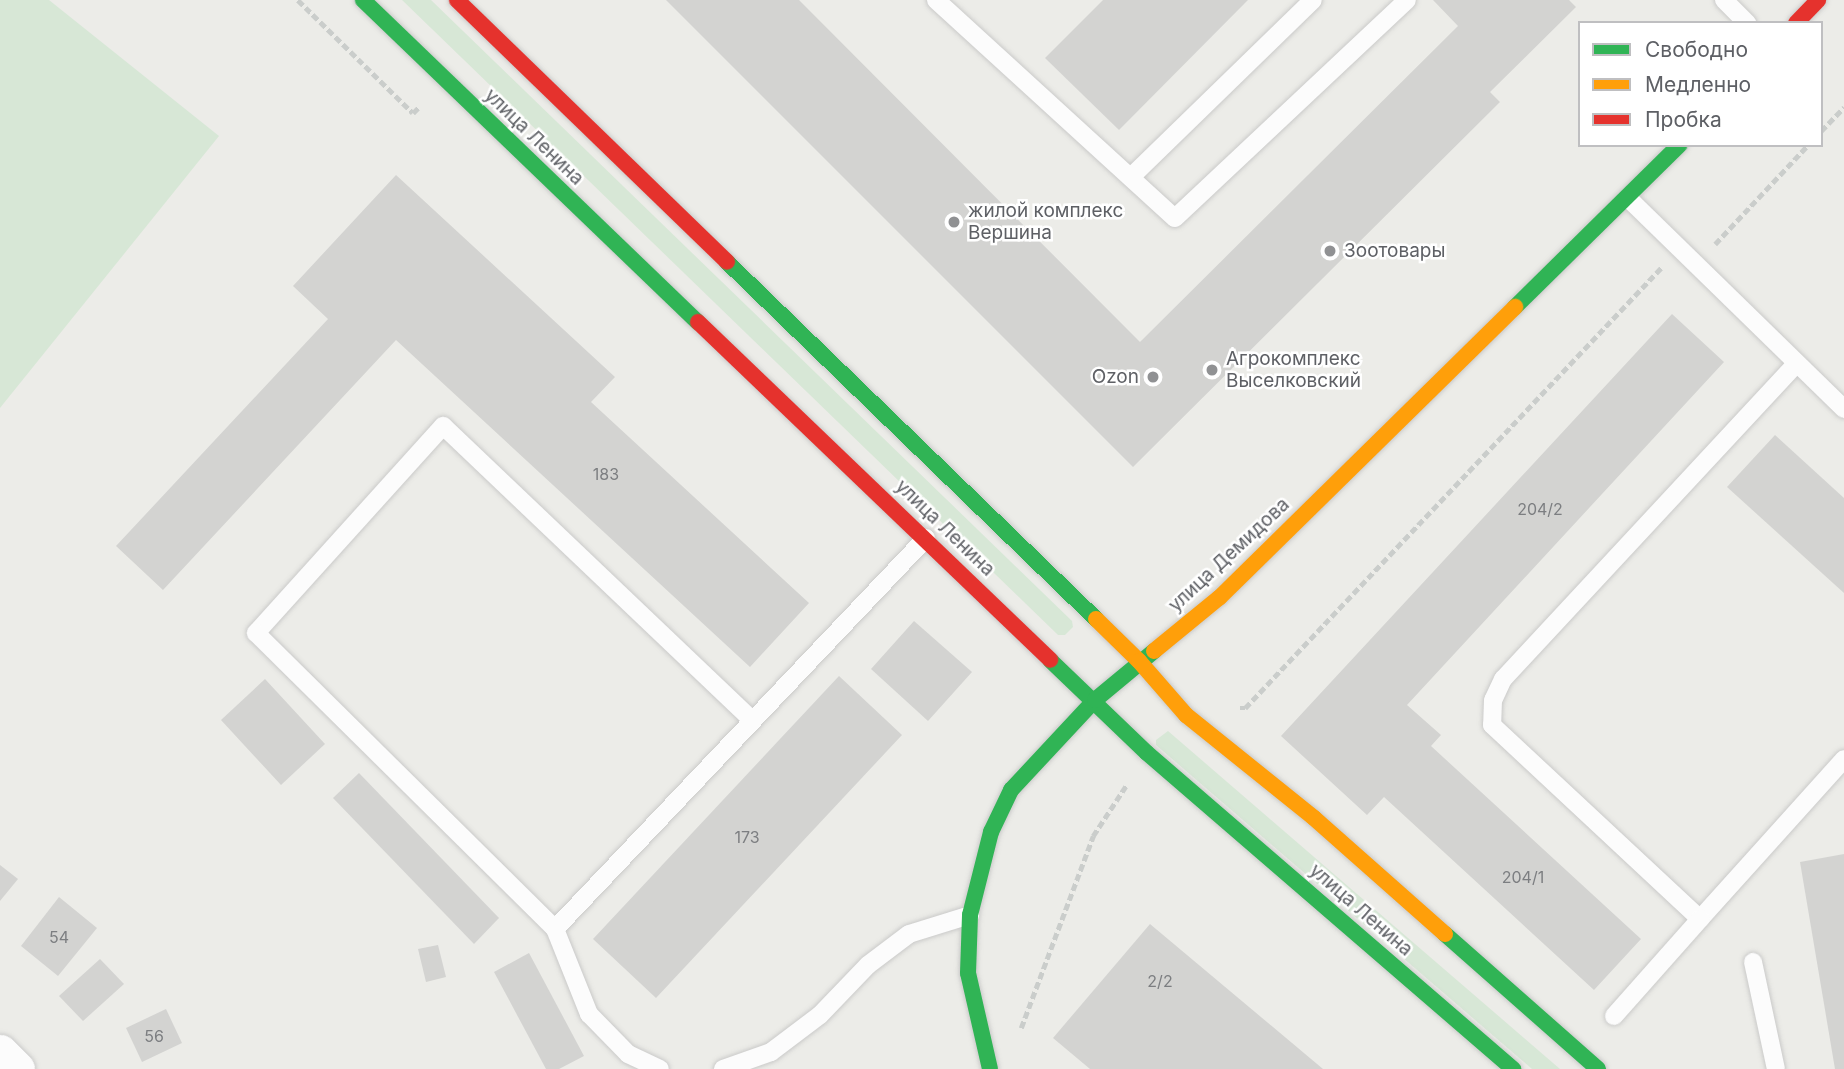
<!DOCTYPE html>
<html>
<head>
<meta charset="utf-8">
<style>
  body { margin:0 }
  #map { position:relative; width:1844px; height:1069px; overflow:hidden; background:#ecece8; font-family:Inter,sans-serif }
  div>[style] { position:absolute }
  .green>* { inset:0; background:#d7e7d6 }
  .building>* { inset:0; background:#d3d3d1 }
  .path>* { height:4.5px; margin-top:-2.25px; transform-origin:0; background:repeating-linear-gradient(90deg,#cacdcb 0 7px,transparent 0 10.5px) }
  .roads { filter:drop-shadow(0 0 2px #cacac9) drop-shadow(0 0 2px #cacac9) }
  .lane>* { height:18px; margin:-9px; padding:0 9px; transform-origin:9px; border-radius:9px; background:#fcfcfc }
  .street>* { height:35px; margin:-17.5px; padding:0 17.5px; transform-origin:17.5px; border-radius:17.5px; background:#fcfcfc }
  .fast>* { height:16px; margin:-8px; padding:0 8px; transform-origin:8px; border-radius:8px; background:#30b455 }
  .slow>* { height:16px; margin:-8px; padding:0 8px; transform-origin:8px; border-radius:8px; background:#ff9f0a }
  .jam>* { height:16px; margin:-8px; padding:0 8px; transform-origin:8px; border-radius:8px; background:#e5322d }
  .dots>* { width:19px; height:19px; translate:-50% -50%; box-sizing:border-box; border:4px solid #fff; border-radius:50% }
  span { translate:-50% -50%; white-space:nowrap; text-align:center; line-height:1.15; -webkit-text-stroke:5px #fff; paint-order:stroke }
  .number-label { font-size:16px; color:#7c7e81 }
  .number-label span { -webkit-text-stroke-width:0 }
  .street-label { font-size:19px; color:#5e6065 }
  .poi-label { font-size:19px; color:#5e6065 }
  .left { translate:0 -50%; text-align:left }
  .right { translate:-100% -50%; text-align:right }
  .legend { position:absolute; left:1578px; top:21px; width:245px; height:126px; box-sizing:border-box; background:#fff; border:2px solid #bfbfc1; margin:0; padding:9px 12px; list-style:none; font-size:21px; color:#5e6065 }
  .legend li { display:flex; align-items:center; gap:14px; height:35px }
  .legend b { width:35px; border:2px solid #bfbfc1 }
</style>
</head>
<body>
<div id="map">
  <div class="green">
    <i style="clip-path:polygon(0 0,49px 0,219px 136px,0 408px)"></i>
    <i style="clip-path:polygon(402px 0,431px 0,1072px 621px,1073px 627px,1065px 635px,1058px 635px)"></i>
    <i style="clip-path:polygon(1168px 731px,1560px 1069px,1532px 1069px,1156px 745px,1156px 740px)"></i>
  </div>
  <div class="building">
    <i style="clip-path:polygon(666px 0,799px 0,1140px 342px,1458px 26px,1433px 0,1569px 0,1576px 7px,1490px 92px,1500px 102px,1133px 467px)"></i>
    <i style="clip-path:polygon(1103px 0,1248px 0,1119px 130px,1045px 58px)"></i>
    <i style="clip-path:polygon(396px 175px,615px 377px,591px 402px,809px 603px,750px 667px,396px 340px,163px 590px,116px 546px,328px 319px,293px 286px)"></i>
    <i style="clip-path:polygon(1672px 314px,1724px 362px,1407px 705px,1441px 735px,1431px 746px,1641px 939px,1594px 990px,1384px 797px,1367px 815px,1281px 736px)"></i>
    <i style="clip-path:polygon(1775px 435px,1844px 498px,1844px 593px,1727px 487px)"></i>
    <i style="clip-path:polygon(914px 621px,972px 672px,928px 721px,871px 669px)"></i>
    <i style="clip-path:polygon(839px 676px,902px 735px,656px 998px,593px 939px)"></i>
    <i style="clip-path:polygon(265px 679px,325px 744px,281px 785px,221px 720px)"></i>
    <i style="clip-path:polygon(359px 773px,499px 918px,474px 944px,333px 798px)"></i>
    <i style="clip-path:polygon(1844px 854px,1844px 1069px,1835px 1069px,1800px 862px)"></i>
    <i style="clip-path:polygon(0 865px,18px 879px,0 901px)"></i>
    <i style="clip-path:polygon(59px 897px,97px 928px,58px 976px,21px 946px)"></i>
    <i style="clip-path:polygon(1150px 924px,1323px 1069px,1090px 1069px,1053px 1038px)"></i>
    <i style="clip-path:polygon(438px 945px,446px 977px,426px 982px,418px 949px)"></i>
    <i style="clip-path:polygon(529px 953px,584px 1056px,559px 1069px,546px 1069px,494px 972px)"></i>
    <i style="clip-path:polygon(100px 959px,124px 984px,83px 1021px,59px 996px)"></i>
    <i style="clip-path:polygon(166px 1009px,182px 1043px,142px 1062px,126px 1028px)"></i>
  </div>
  <div class="path">
    <i style="left:298px;top:0;width:161px;rotate:44.5deg"></i>
    <i style="left:413px;top:113px;width:10px;rotate:-45deg"></i>
    <i style="left:1821px;top:131px;width:33px;rotate:-46deg"></i>
    <i style="left:1715px;top:244px;width:136px;rotate:-46.8deg"></i>
    <i style="left:1240px;top:708px;width:5px"></i>
    <i style="left:1245px;top:708px;width:606px;rotate:-46.61deg"></i>
    <i style="left:1021px;top:1028px;width:205px;rotate:-69.4deg"></i>
    <i style="left:1093px;top:836px;width:62px;rotate:-56.8deg"></i>
  </div>
  <div class="roads">
    <div class="lane">
      <i style="left:936px;top:0;width:323px;rotate:42.4deg"></i>
      <i style="left:1175px;top:218px;width:318px;rotate:-43.2deg"></i>
      <i style="left:1724px;top:0;width:33px;rotate:45deg"></i>
      <i style="left:1132px;top:176px;width:252px;rotate:-44.2deg"></i>
      <i style="left:1628px;top:198px;width:302px;rotate:44.3deg"></i>
      <i style="left:1796px;top:364px;width:430px;rotate:132.9deg"></i>
      <i style="left:1503px;top:679px;width:23px;rotate:115deg"></i>
      <i style="left:1493px;top:700px;width:25px;rotate:92deg"></i>
      <i style="left:1492px;top:725px;width:284px;rotate:43deg"></i>
      <i style="left:1700px;top:919px;width:215px;rotate:-48deg"></i>
      <i style="left:751px;top:719px;width:425px;rotate:-136.4deg"></i>
      <i style="left:443px;top:426px;width:279px;rotate:132.1deg"></i>
      <i style="left:256px;top:633px;width:421px;rotate:44.7deg"></i>
      <i style="left:555px;top:929px;width:539px;rotate:-46.5deg"></i>
      <i style="left:555px;top:929px;width:92px;rotate:68.2deg"></i>
      <i style="left:589px;top:1014px;width:56px;rotate:45.7deg"></i>
      <i style="left:628px;top:1054px;width:35px;rotate:25deg"></i>
      <i style="left:1753px;top:962px;width:109px;rotate:77.9deg"></i>
      <i style="left:1614px;top:1016px;width:130px;rotate:-48.4deg"></i>
      <i style="left:723px;top:1069px;width:51px;rotate:-19.5deg"></i>
      <i style="left:771px;top:1052px;width:61px;rotate:-37.1deg"></i>
      <i style="left:820px;top:1015px;width:69px;rotate:-46.2deg"></i>
      <i style="left:868px;top:965px;width:51px;rotate:-37.1deg"></i>
      <i style="left:909px;top:934px;width:64px;rotate:-17.3deg"></i>
    </div>
    <div class="street">
      <i style="left:0;top:1052px;width:24px;rotate:45deg"></i>
    </div>
    <div class="fast">
      <i style="left:363px;top:0;width:465px;rotate:43.9deg"></i>
      <i style="left:727px;top:262px;width:513px;rotate:44.05deg"></i>
      <i style="left:1515px;top:307px;width:231px;rotate:-44.6deg"></i>
      <i style="left:1050px;top:660px;width:134px;rotate:43.8deg"></i>
      <i style="left:1147px;top:753px;width:484px;rotate:40.8deg"></i>
      <i style="left:1445px;top:934px;width:204px;rotate:41.4deg"></i>
      <i style="left:990px;top:1069px;width:98px;rotate:-102.9deg"></i>
      <i style="left:968px;top:973px;width:58px;rotate:-88deg"></i>
      <i style="left:970px;top:915px;width:86px;rotate:-75.8deg"></i>
      <i style="left:991px;top:832px;width:47px;rotate:-64.5deg"></i>
      <i style="left:1011px;top:790px;width:123px;rotate:-47deg"></i>
      <i style="left:1095px;top:700px;width:77px;rotate:-39.7deg"></i>
    </div>
    <div class="slow">
      <i style="left:1096px;top:619px;width:60px;rotate:44.3deg"></i>
      <i style="left:1139px;top:661px;width:72px;rotate:49deg"></i>
      <i style="left:1186px;top:715px;width:164px;rotate:38.8deg"></i>
      <i style="left:1314px;top:818px;width:175px;rotate:41.5deg"></i>
      <i style="left:1154px;top:651px;width:85px;rotate:-39.3deg"></i>
      <i style="left:1220px;top:597px;width:414px;rotate:-44.5deg"></i>
    </div>
    <div class="jam">
      <i style="left:457px;top:0;width:376px;rotate:44.1deg"></i>
      <i style="left:1796px;top:23px;width:32px;rotate:-46deg"></i>
      <i style="left:698px;top:322px;width:488px;rotate:43.8deg"></i>
    </div>
  </div>
  <div class="dots">
    <i style="left:954px;top:222px;background:#909193"></i>
    <i style="left:1330px;top:251px;background:#909193"></i>
    <i style="left:1212px;top:370px;background:#909193"></i>
    <i style="left:1153px;top:377px;background:#909193"></i>
  </div>
  <div class="number-label">
    <span style="left:606px;top:474px">183</span>
    <span style="left:1540px;top:509px">204/2</span>
    <span style="left:747px;top:837px">173</span>
    <span style="left:1523px;top:877px">204/1</span>
    <span style="left:59px;top:937px">54</span>
    <span style="left:1160px;top:981px">2/2</span>
    <span style="left:154px;top:1036px">56</span>
  </div>
  <div class="street-label">
    <span style="left:534px;top:137px;rotate:44deg">улица Ленина</span>
    <span style="left:945px;top:528px;rotate:44deg">улица Ленина</span>
    <span style="left:1229px;top:555px;rotate:-43deg">улица Демидова</span>
    <span style="left:1361px;top:910px;rotate:41deg">улица Ленина</span>
  </div>
  <div class="poi-label">
    <span class="left" style="left:968px;top:222px">жилой комплекс<br>Вершина</span>
    <span class="left" style="left:1344px;top:251px">Зоотовары</span>
    <span class="left" style="left:1226px;top:370px">Агрокомплекс<br>Выселковский</span>
    <span class="right" style="left:1139px;top:377px">Ozon</span>
  </div>
  <ul class="legend">
  <li><b style="height:9px;background:#30b455"></b>Свободно</li>
  <li><b style="height:9px;background:#ff9f0a"></b>Медленно</li>
  <li><b style="height:9px;background:#e5322d"></b>Пробка</li>
  </ul>
</div>
</body>
</html>
